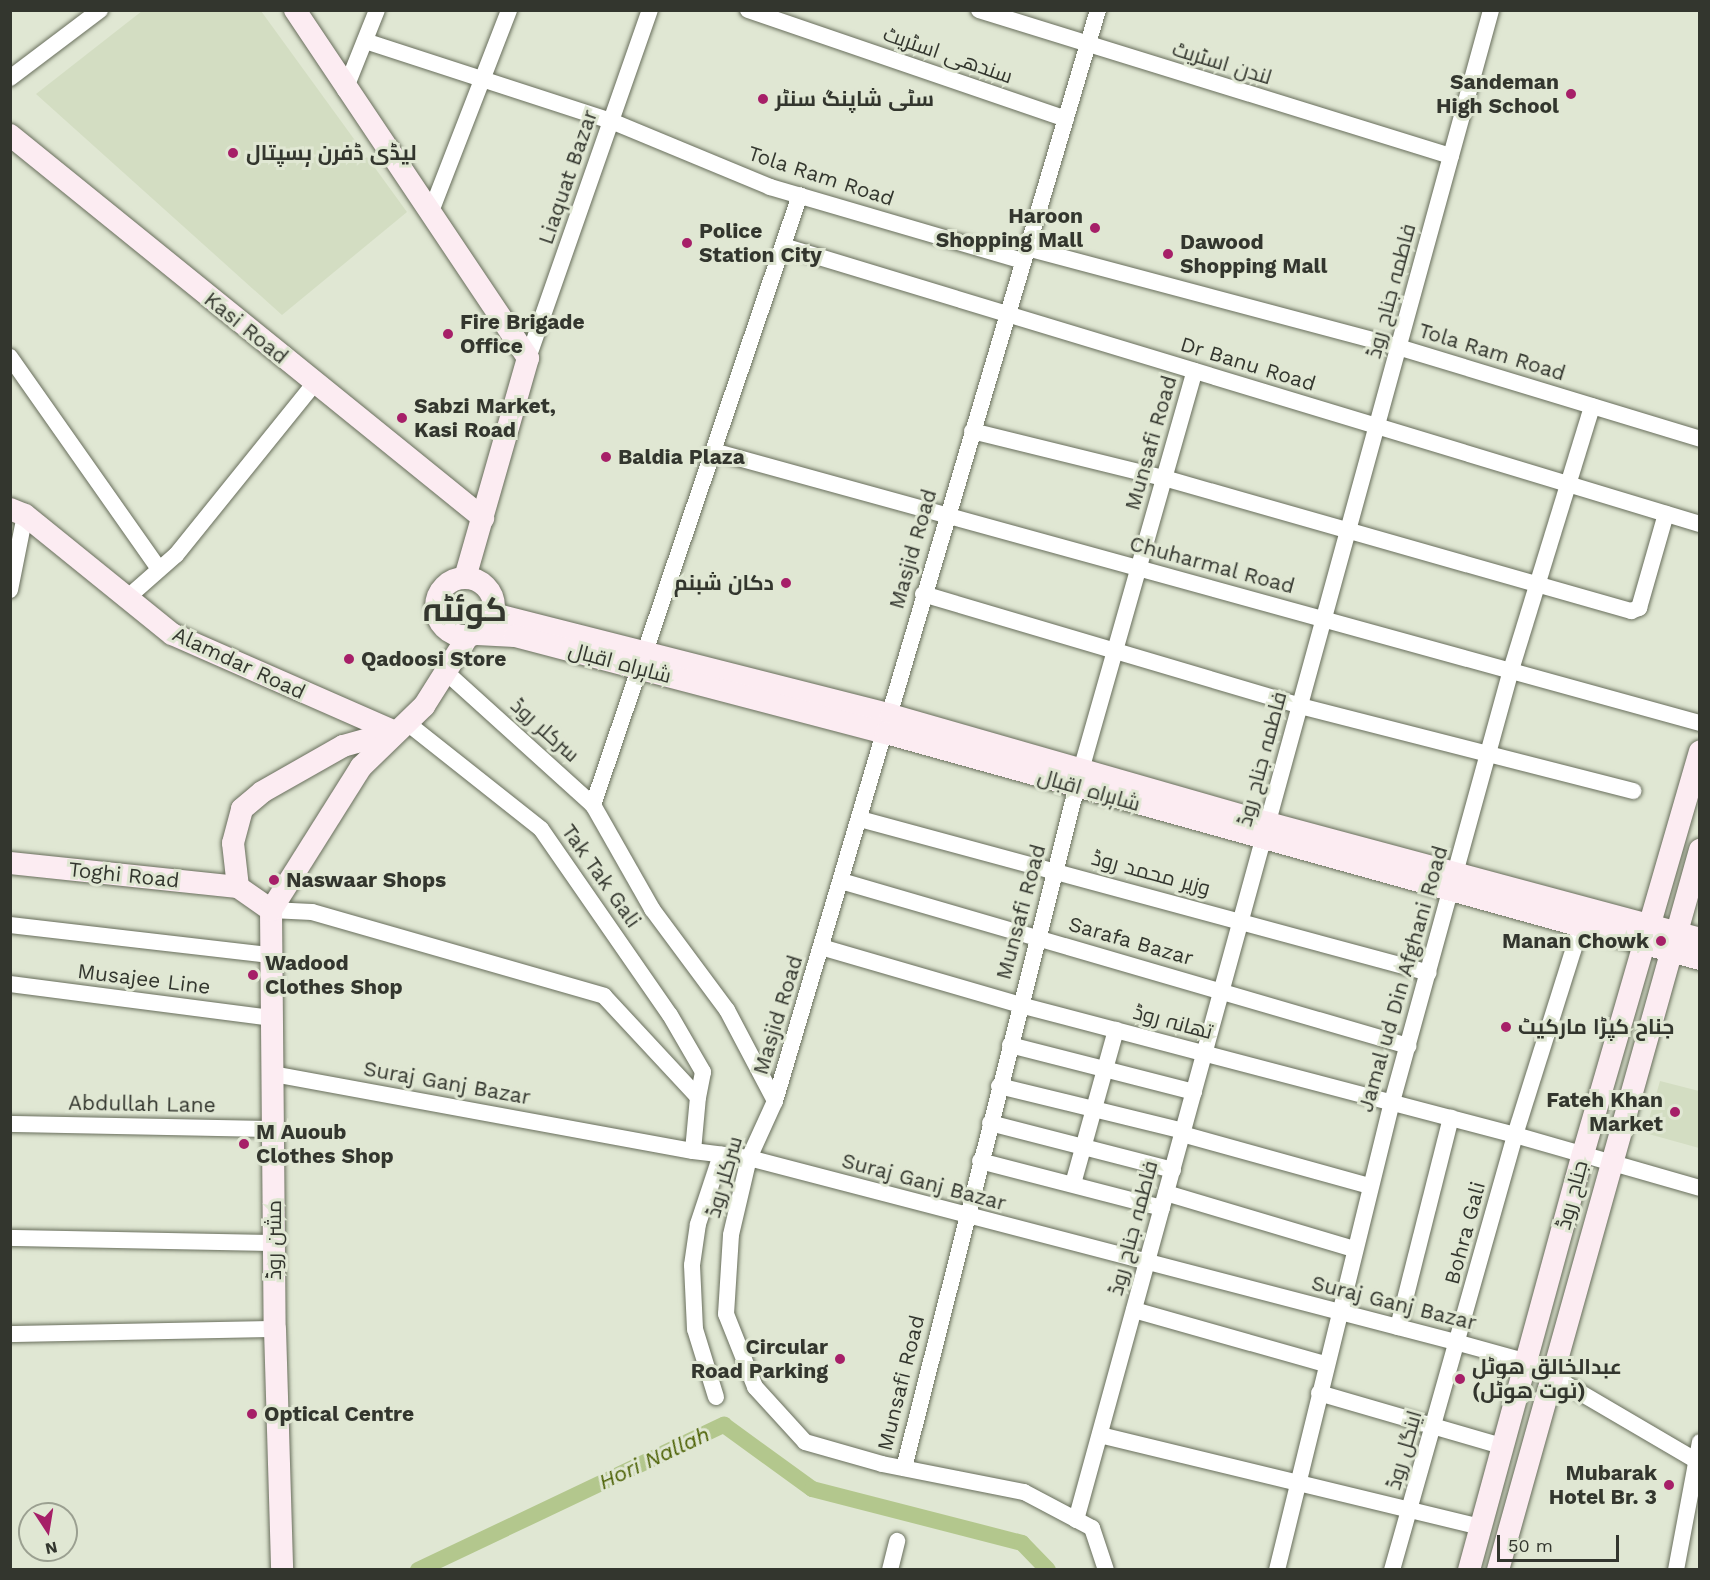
<!DOCTYPE html>
<html>
<head>
<meta charset="utf-8">
<style>
  body { margin:0 }
  #map { position:relative; width:1710px; height:1580px; overflow:hidden; background:#e0e7d3; font-family:"Work Sans",Cairo,sans-serif }
  div>[style] { position:absolute }
  .built>* { inset:0; background:#d3ddc2 }
  .canal>* { height:16px; margin:-8px; padding:0 8px; transform-origin:8px; border-radius:8px; background:#b3c78d }
  .roads { filter:drop-shadow(0 0 2px #686e5c) drop-shadow(0 0 2px #686e5c) }
  .street>* { height:16px; margin:-8px; padding:0 8px; transform-origin:8px; border-radius:8px; background:#fff }
  .secondary>* { height:22px; margin:-11px; padding:0 11px; transform-origin:11px; border-radius:11px; background:#fcecf2 }
  .secondary>.ring { margin:-11px; padding:0; box-sizing:content-box; background:none; border:22px solid #fcecf2; border-radius:50% }
  .dots>* { width:16px; height:16px; translate:-50% -50%; box-sizing:border-box; border:3px solid #e0e7d3; border-radius:50% }
  span { translate:-50% -50%; white-space:nowrap; text-align:center; line-height:1.15; -webkit-text-stroke:6px #e0e7d3; paint-order:stroke }
  .street-label { font-size:21px; color:#33362e }
  .poi-label { font-size:21px; color:#33362e; font-weight:700 }
  .right { translate:-100% -50%; text-align:right }
  .left { translate:0 -50%; text-align:left }
  .water-label { font-size:22px; color:#4c6105; font-style:italic }
  .town-label { font-size:33px; color:#33362e; font-weight:700 }
  .frame { position:absolute; inset:0; border:12px solid #33362e; pointer-events:none }
  .north { position:absolute; left:18px; top:1502px; width:60px; height:60px; box-sizing:border-box; background:#e0e7d3; border:2px solid #9ba091; border-radius:50%; rotate:168deg; font-size:16px; font-weight:700; line-height:24px; text-align:center; color:#33362e }
  .north::after { content:''; display:block; margin:auto; width:21px; height:27px; background:#a61f68; clip-path:polygon(50% 0,100% 100%,50% 72%,0 100%) }
  .scale { position:absolute; left:1497px; top:1535px; width:122px; height:27px; box-sizing:border-box; border:3px solid #33362e; border-top:0; padding-left:8px; font-size:18px; line-height:21px; white-space:nowrap; color:#33362e; -webkit-text-stroke:4px #e0e7d3; paint-order:stroke }
</style>
</head>
<body>
<div id="map">
  <div class="built">
    <i style="clip-path:polygon(142px 11px,261px 11px,407px 212px,282px 315px,36px 94px)"></i>
    <i style="clip-path:polygon(1660px 1081px,1699px 1091px,1699px 1148px,1645px 1133px)"></i>
  </div>
  <div class="canal">
    <i style="left:418px;top:1570px;width:339px;rotate:-25.4deg"></i>
    <i style="left:724px;top:1425px;width:109px;rotate:36deg"></i>
    <i style="left:812px;top:1489px;width:217px;rotate:14.4deg"></i>
    <i style="left:1022px;top:1543px;width:37px;rotate:46deg"></i>
  </div>
  <div class="roads">
    <div class="street">
      <i style="left:748px;top:10px;width:336px;rotate:18.9deg"></i>
      <i style="left:979px;top:10px;width:494px;rotate:17.2deg"></i>
      <i style="left:365px;top:41px;width:259px;rotate:18deg"></i>
      <i style="left:611px;top:121px;width:172px;rotate:22.5deg"></i>
      <i style="left:770px;top:187px;width:264px;rotate:16.3deg"></i>
      <i style="left:10px;top:78px;width:113px;rotate:-37.1deg"></i>
      <i style="left:345px;top:90px;width:86px;rotate:-68.2deg"></i>
      <i style="left:430px;top:214px;width:219px;rotate:-68.8deg"></i>
      <i style="left:783px;top:246px;width:958px;rotate:16.87deg"></i>
      <i style="left:1027px;top:248px;width:384px;rotate:14.9deg"></i>
      <i style="left:1398px;top:347px;width:316px;rotate:16.9deg"></i>
      <i style="left:10px;top:357px;width:259px;rotate:54.9deg"></i>
      <i style="left:528px;top:358px;width:369px;rotate:-70.7deg"></i>
      <i style="left:972px;top:431px;width:198px;rotate:13.8deg"></i>
      <i style="left:1164px;top:478px;width:486px;rotate:15.9deg"></i>
      <i style="left:1631px;top:611px;width:9px;rotate:-21deg"></i>
      <i style="left:1639px;top:608px;width:98px;rotate:-74deg"></i>
      <i style="left:713px;top:451px;width:1024px;rotate:15.41deg"></i>
      <i style="left:10px;top:590px;width:76px;rotate:-78.7deg"></i>
      <i style="left:923px;top:594px;width:393px;rotate:16.5deg"></i>
      <i style="left:1300px;top:706px;width:344px;rotate:14.3deg"></i>
      <i style="left:127px;top:598px;width:65px;rotate:-41.3deg"></i>
      <i style="left:176px;top:555px;width:220px;rotate:-51.1deg"></i>
      <i style="left:448px;top:674px;width:195px;rotate:42.1deg"></i>
      <i style="left:593px;top:805px;width:120px;rotate:60.4deg"></i>
      <i style="left:652px;top:909px;width:126px;rotate:53.4deg"></i>
      <i style="left:727px;top:1010px;width:103px;rotate:62.2deg"></i>
      <i style="left:775px;top:1101px;width:63px;rotate:114.5deg"></i>
      <i style="left:749px;top:1158px;width:79px;rotate:103.2deg"></i>
      <i style="left:731px;top:1235px;width:79px;rotate:93.6deg"></i>
      <i style="left:726px;top:1314px;width:79px;rotate:68.3deg"></i>
      <i style="left:755px;top:1387px;width:74px;rotate:47.7deg"></i>
      <i style="left:805px;top:1442px;width:80px;rotate:15.9deg"></i>
      <i style="left:882px;top:1464px;width:145px;rotate:11.2deg"></i>
      <i style="left:1024px;top:1492px;width:77px;rotate:27.9deg"></i>
      <i style="left:1092px;top:1528px;width:44px;rotate:71.6deg"></i>
      <i style="left:406px;top:722px;width:172px;rotate:38.4deg"></i>
      <i style="left:541px;top:829px;width:226px;rotate:55.3deg"></i>
      <i style="left:670px;top:1015px;width:66px;rotate:59.9deg"></i>
      <i style="left:703px;top:1072px;width:25px;rotate:101deg"></i>
      <i style="left:593px;top:805px;width:644px;rotate:-71.26deg"></i>
      <i style="left:860px;top:819px;width:589px;rotate:15.14deg"></i>
      <i style="left:841px;top:881px;width:591px;rotate:16.23deg"></i>
      <i style="left:271px;top:910px;width:41px;rotate:2.8deg"></i>
      <i style="left:312px;top:912px;width:304px;rotate:16deg"></i>
      <i style="left:604px;top:996px;width:138px;rotate:47.1deg"></i>
      <i style="left:698px;top:1097px;width:54px;rotate:95.3deg"></i>
      <i style="left:10px;top:925px;width:262px;rotate:6.6deg"></i>
      <i style="left:821px;top:947px;width:207px;rotate:16.2deg"></i>
      <i style="left:1020px;top:1005px;width:512px;rotate:14.72deg"></i>
      <i style="left:1515px;top:1135px;width:192px;rotate:16deg"></i>
      <i style="left:10px;top:984px;width:263px;rotate:7.4deg"></i>
      <i style="left:1010px;top:1045px;width:190px;rotate:14.3deg"></i>
      <i style="left:273px;top:1074px;width:427px;rotate:10.4deg"></i>
      <i style="left:693px;top:1151px;width:56px;rotate:7.1deg"></i>
      <i style="left:749px;top:1158px;width:734px;rotate:14.6deg"></i>
      <i style="left:1459px;top:1343px;width:72px;rotate:15.4deg"></i>
      <i style="left:1528px;top:1362px;width:199px;rotate:30.4deg"></i>
      <i style="left:999px;top:1086px;width:189px;rotate:13.7deg"></i>
      <i style="left:775px;top:1101px;width:1138px;rotate:-73.51deg"></i>
      <i style="left:990px;top:1123px;width:189px;rotate:14.4deg"></i>
      <i style="left:10px;top:1124px;width:263px;rotate:1.1deg"></i>
      <i style="left:1182px;top:1134px;width:195px;rotate:15.5deg"></i>
      <i style="left:980px;top:1161px;width:188px;rotate:14.5deg"></i>
      <i style="left:1073px;top:1184px;width:160px;rotate:-74.4deg"></i>
      <i style="left:1166px;top:1193px;width:196px;rotate:16.6deg"></i>
      <i style="left:10px;top:1238px;width:265px;rotate:1.1deg"></i>
      <i style="left:1134px;top:1310px;width:198px;rotate:15.8deg"></i>
      <i style="left:1398px;top:1327px;width:216px;rotate:-75.8deg"></i>
      <i style="left:10px;top:1334px;width:265px;rotate:-1.1deg"></i>
      <i style="left:1319px;top:1393px;width:190px;rotate:16.2deg"></i>
      <i style="left:716px;top:1397px;width:71px;rotate:-107.2deg"></i>
      <i style="left:695px;top:1329px;width:64px;rotate:-92.7deg"></i>
      <i style="left:692px;top:1265px;width:41px;rotate:-81.7deg"></i>
      <i style="left:698px;top:1224px;width:73px;rotate:-71.6deg"></i>
      <i style="left:1100px;top:1435px;width:391px;rotate:13.6deg"></i>
      <i style="left:904px;top:1468px;width:720px;rotate:-75.77deg"></i>
      <i style="left:1081px;top:770px;width:415px;rotate:-74.1deg"></i>
      <i style="left:1076px;top:1520px;width:1566px;rotate:-74.63deg"></i>
      <i style="left:890px;top:1570px;width:30px;rotate:-76deg"></i>
      <i style="left:1277px;top:1570px;width:482px;rotate:-76.2deg"></i>
      <i style="left:1392px;top:1102px;width:448px;rotate:-74.6deg"></i>
      <i style="left:1511px;top:670px;width:276px;rotate:-72.9deg"></i>
      <i style="left:1392px;top:1570px;width:452px;rotate:-74.2deg"></i>
      <i style="left:1515px;top:1135px;width:230px;rotate:-72.5deg"></i>
      <i style="left:1676px;top:1570px;width:130px;rotate:-79.4deg"></i>
    </div>
    <div class="secondary">
      <i style="left:295px;top:10px;width:419px;rotate:56.2deg"></i>
      <i style="left:528px;top:358px;width:228px;rotate:106deg"></i>
      <i style="left:10px;top:135px;width:609px;rotate:39deg"></i>
      <i style="left:10px;top:509px;width:16px;rotate:22deg"></i>
      <i style="left:25px;top:515px;width:189px;rotate:39deg"></i>
      <i style="left:172px;top:634px;width:244px;rotate:23.7deg"></i>
      <i class="ring" style="left:436px;top:578px;width:36px;height:36px"></i>
      <i style="left:493px;top:614px;width:411px;rotate:14.2deg"></i>
      <i style="left:891px;top:715px;width:392px;rotate:16deg"></i>
      <i style="left:1268px;top:823px;width:447px;rotate:15deg"></i>
      <i style="left:477px;top:634px;width:38px;rotate:3deg"></i>
      <i style="left:515px;top:636px;width:383px;rotate:14.7deg"></i>
      <i style="left:886px;top:733px;width:845px;rotate:15.52deg"></i>
      <i style="left:10px;top:863px;width:229px;rotate:6deg"></i>
      <i style="left:238px;top:887px;width:40px;rotate:34.9deg"></i>
      <i style="left:238px;top:887px;width:44px;rotate:-96.5deg"></i>
      <i style="left:233px;top:843px;width:35px;rotate:-75deg"></i>
      <i style="left:242px;top:809px;width:26px;rotate:-40deg"></i>
      <i style="left:262px;top:792px;width:93px;rotate:-29.6deg"></i>
      <i style="left:343px;top:746px;width:52px;rotate:-15.6deg"></i>
      <i style="left:271px;top:910px;width:419px;rotate:89.5deg"></i>
      <i style="left:275px;top:1329px;width:241px;rotate:88.3deg"></i>
      <i style="left:271px;top:910px;width:169px;rotate:-57.8deg"></i>
      <i style="left:361px;top:767px;width:88px;rotate:-44.1deg"></i>
      <i style="left:424px;top:706px;width:83px;rotate:-57.8deg"></i>
      <i style="left:1469px;top:1570px;width:431px;rotate:-74.7deg"></i>
      <i style="left:1583px;top:1154px;width:419px;rotate:-73.8deg"></i>
      <i style="left:1498px;top:1570px;width:748px;rotate:-74.33deg"></i>
    </div>
  </div>
  <div class="dots">
    <i style="left:1571px;top:94px;background:#a61f68"></i>
    <i style="left:763px;top:99px;background:#a61f68"></i>
    <i style="left:233px;top:153px;background:#a61f68"></i>
    <i style="left:1095px;top:228px;background:#a61f68"></i>
    <i style="left:687px;top:243px;background:#a61f68"></i>
    <i style="left:1168px;top:254px;background:#a61f68"></i>
    <i style="left:448px;top:334px;background:#a61f68"></i>
    <i style="left:402px;top:418px;background:#a61f68"></i>
    <i style="left:606px;top:457px;background:#a61f68"></i>
    <i style="left:786px;top:583px;background:#a61f68"></i>
    <i style="left:349px;top:659px;background:#a61f68"></i>
    <i style="left:274px;top:880px;background:#a61f68"></i>
    <i style="left:1661px;top:941px;background:#a61f68"></i>
    <i style="left:253px;top:975px;background:#a61f68"></i>
    <i style="left:1506px;top:1027px;background:#a61f68"></i>
    <i style="left:1675px;top:1112px;background:#a61f68"></i>
    <i style="left:244px;top:1144px;background:#a61f68"></i>
    <i style="left:840px;top:1359px;background:#a61f68"></i>
    <i style="left:1460px;top:1379px;background:#a61f68"></i>
    <i style="left:252px;top:1414px;background:#a61f68"></i>
    <i style="left:1669px;top:1485px;background:#a61f68"></i>
  </div>
  <div class="street-label">
    <span style="left:948px;top:55px;rotate:19deg">سندھی اسٹریٹ</span>
    <span style="left:1222px;top:63px;rotate:17deg">لندن اسٹریٹ</span>
    <span style="left:821px;top:176px;rotate:18deg">Tola Ram Road</span>
    <span style="left:568px;top:177px;rotate:-71deg">Liaquat Bazar</span>
    <span style="left:1391px;top:291px;rotate:-75deg">فاطمہ جناح روڈ</span>
    <span style="left:246px;top:328px;rotate:39deg">Kasi Road</span>
    <span style="left:1492px;top:352px;rotate:17deg">Tola Ram Road</span>
    <span style="left:1248px;top:364px;rotate:17deg">Dr Banu Road</span>
    <span style="left:1151px;top:443px;rotate:-74deg">Munsafi Road</span>
    <span style="left:913px;top:549px;rotate:-74deg">Masjid Road</span>
    <span style="left:1212px;top:565px;rotate:15deg">Chuharmal Road</span>
    <span style="left:239px;top:663px;rotate:25deg">Alamdar Road</span>
    <span style="left:620px;top:663px;rotate:15deg">شاہراہ اقبال</span>
    <span style="left:545px;top:730px;rotate:42deg">سرکلر روڈ</span>
    <span style="left:1262px;top:759px;rotate:-75deg">فاطمہ جناح روڈ</span>
    <span style="left:1089px;top:790px;rotate:16deg">شاہراہ اقبال</span>
    <span style="left:1151px;top:873px;rotate:15deg">وزیر محمد روڈ</span>
    <span style="left:124px;top:875px;rotate:6deg">Toghi Road</span>
    <span style="left:601px;top:876px;rotate:55deg">Tak Tak Gali</span>
    <span style="left:1021px;top:912px;rotate:-75deg">Munsafi Road</span>
    <span style="left:1131px;top:941px;rotate:16deg">Sarafa Bazar</span>
    <span style="left:144px;top:979px;rotate:7deg">Musajee Line</span>
    <span style="left:1403px;top:979px;rotate:-74deg">Jamal ud Din Afghani Road</span>
    <span style="left:778px;top:1015px;rotate:-73deg">Masjid Road</span>
    <span style="left:1173px;top:1022px;rotate:15deg">تھانہ روڈ</span>
    <span style="left:447px;top:1083px;rotate:10deg">Suraj Ganj Bazar</span>
    <span style="left:142px;top:1104px;rotate:1deg">Abdullah Lane</span>
    <span style="left:724px;top:1177px;rotate:-74deg">سرکلر روڈ</span>
    <span style="left:924px;top:1182px;rotate:15deg">Suraj Ganj Bazar</span>
    <span style="left:1572px;top:1195px;rotate:-75deg">جناح روڈ</span>
    <span style="left:1133px;top:1228px;rotate:-75deg">فاطمہ جناح روڈ</span>
    <span style="left:1465px;top:1233px;rotate:-75deg">Bohra Gali</span>
    <span style="left:274px;top:1240px;rotate:-90deg">مشن روڈ</span>
    <span style="left:1394px;top:1303px;rotate:14deg">Suraj Ganj Bazar</span>
    <span style="left:901px;top:1383px;rotate:-76deg">Munsafi Road</span>
    <span style="left:1404px;top:1450px;rotate:-74deg">اینگل روڈ</span>
  </div>
  <div class="poi-label">
    <span class="right" style="left:1559px;top:94px">Sandeman<br>High School</span>
    <span class="left" style="left:775px;top:99px">سٹی شاپنگ سنٹر</span>
    <span class="left" style="left:246px;top:153px">لیڈی ڈفرن ہسپتال</span>
    <span class="right" style="left:1083px;top:228px">Haroon<br>Shopping Mall</span>
    <span class="left" style="left:699px;top:243px">Police<br>Station City</span>
    <span class="left" style="left:1180px;top:254px">Dawood<br>Shopping Mall</span>
    <span class="left" style="left:460px;top:334px">Fire Brigade<br>Office</span>
    <span class="left" style="left:414px;top:418px">Sabzi Market,<br>Kasi Road</span>
    <span class="left" style="left:618px;top:457px">Baldia Plaza</span>
    <span class="right" style="left:774px;top:583px">دکان شبنم</span>
    <span class="left" style="left:361px;top:659px">Qadoosi Store</span>
    <span class="left" style="left:286px;top:880px">Naswaar Shops</span>
    <span class="right" style="left:1649px;top:941px">Manan Chowk</span>
    <span class="left" style="left:265px;top:975px">Wadood<br>Clothes Shop</span>
    <span class="left" style="left:1518px;top:1027px">جناح کپڑا مارکیٹ</span>
    <span class="right" style="left:1663px;top:1112px">Fateh Khan<br>Market</span>
    <span class="left" style="left:256px;top:1144px">M Auoub<br>Clothes Shop</span>
    <span class="right" style="left:828px;top:1359px">Circular<br>Road Parking</span>
    <span class="left" style="left:1472px;top:1379px">عبدالخالق ھوٹل<br>(توت ھوٹل)</span>
    <span class="left" style="left:264px;top:1414px">Optical Centre</span>
    <span class="right" style="left:1657px;top:1485px">Mubarak<br>Hotel Br. 3</span>
  </div>
  <div class="water-label">
    <span style="left:654px;top:1458px;rotate:-25deg">Hori Nallah</span>
  </div>
  <div class="town-label">
    <span style="left:465px;top:610px">کوئٹہ</span>
  </div>
  <div class="frame"></div>
  <div class="north">N</div>
  <div class="scale">50 m</div>
</div>
</body>
</html>
